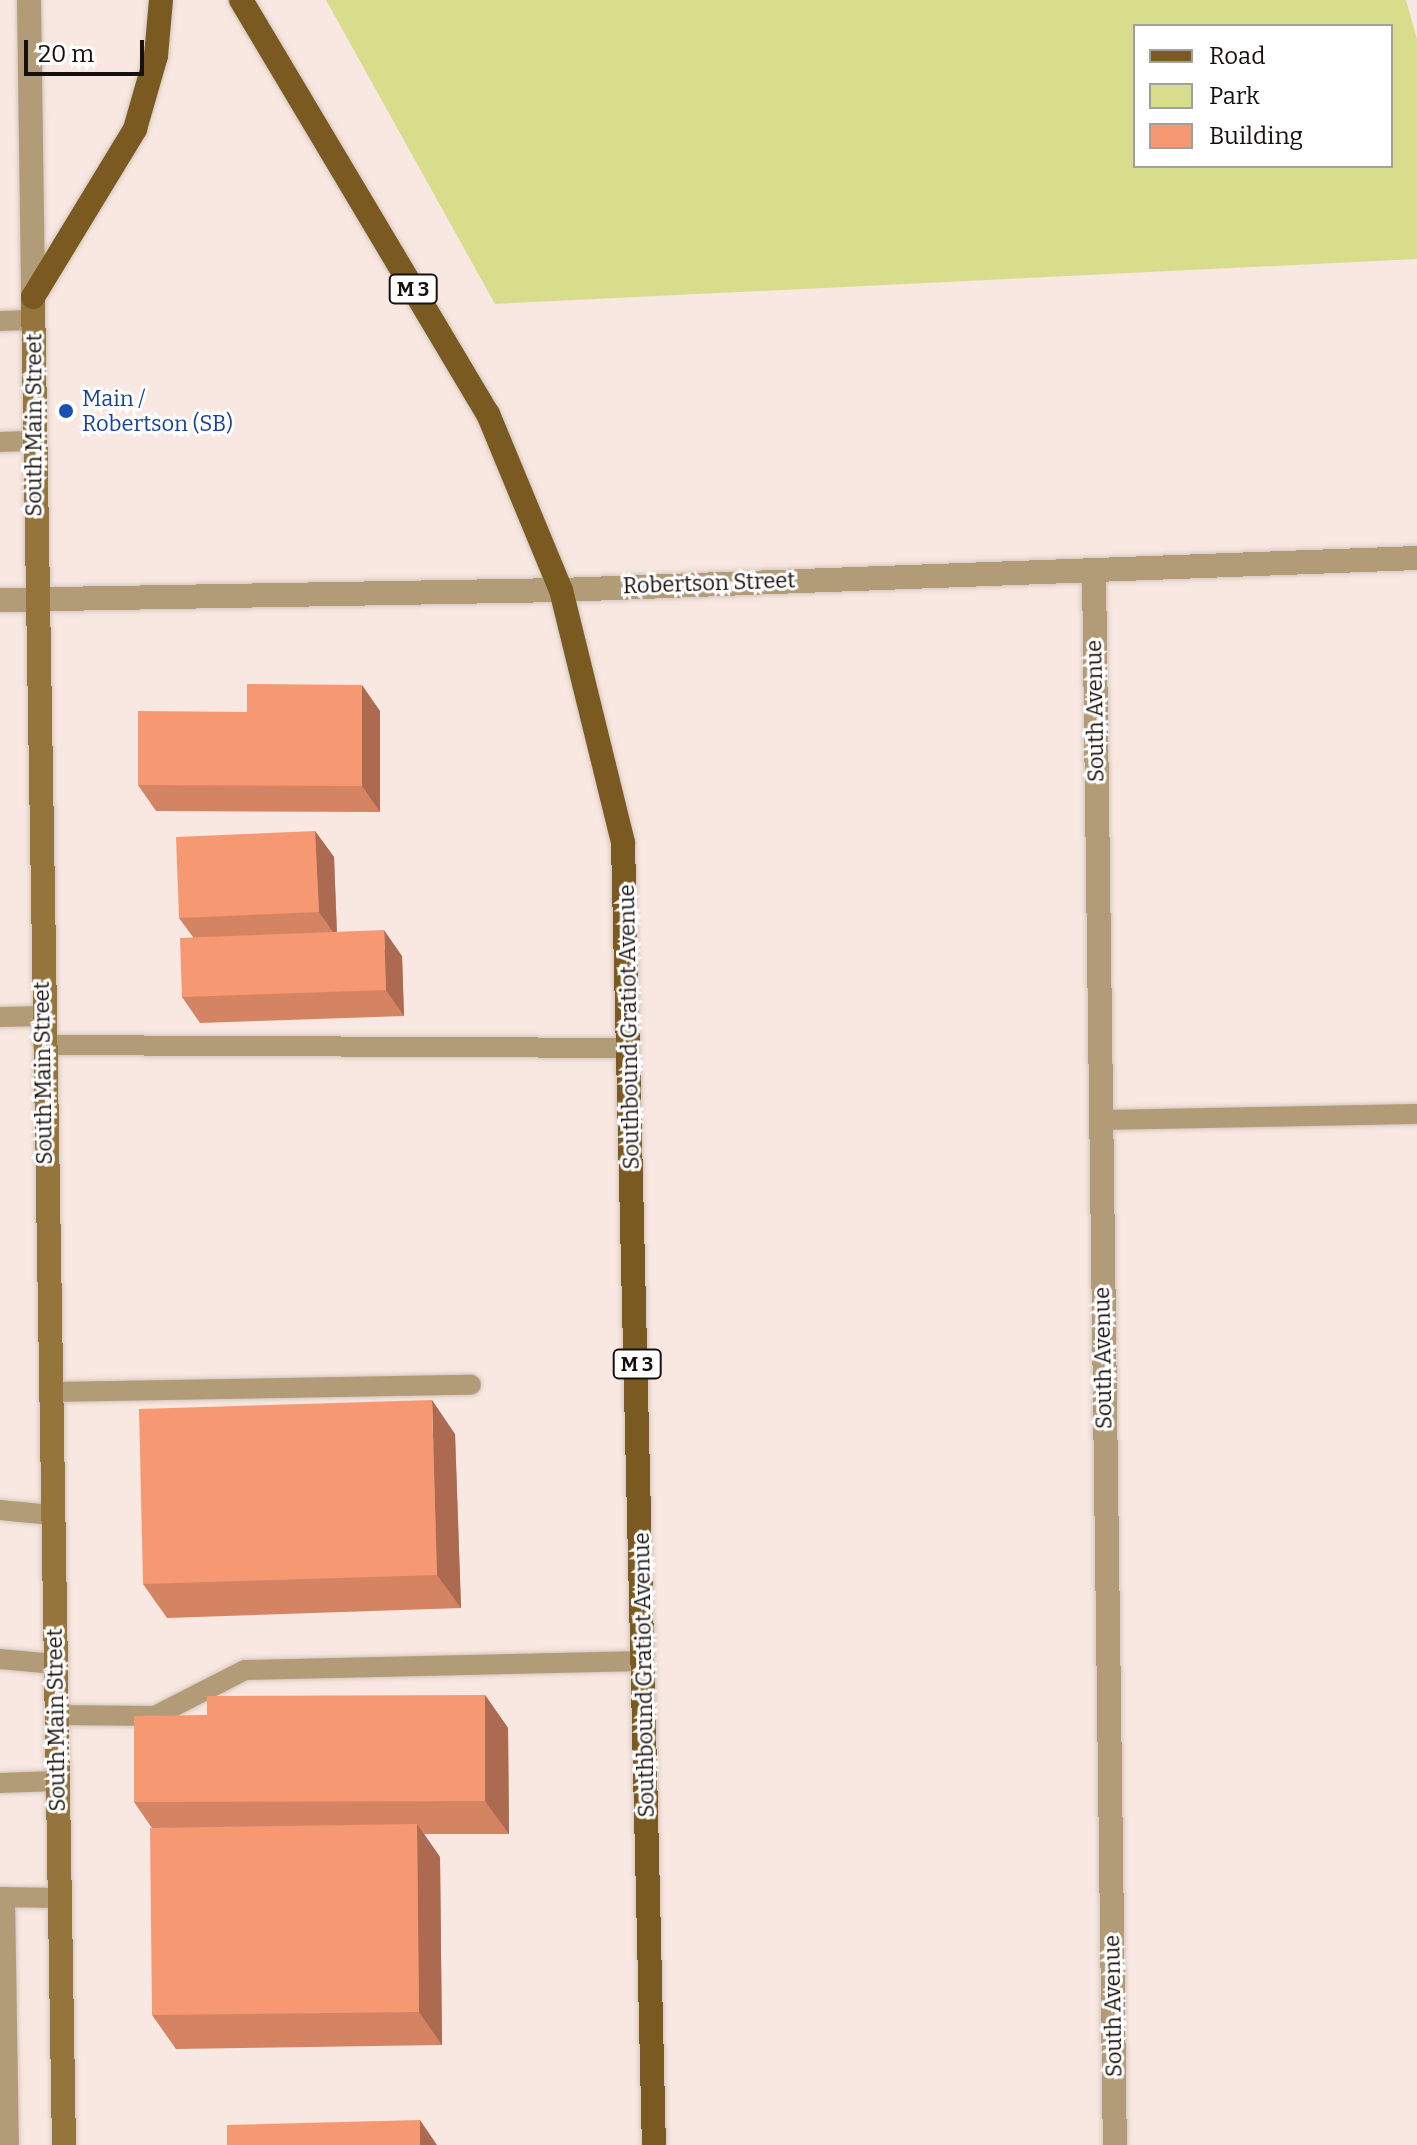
<!DOCTYPE html>
<html>
<head>
<meta charset="utf-8">
<style>
  body { margin:0 }
  #map { position:relative; width:1417px; height:2145px; overflow:hidden; background:#f8e8e1; font-family:Bitter,serif }
  div>[style] { position:absolute }
  .green>* { inset:0; background:#d8dd8c }
  .roads { filter:drop-shadow(0 0 2px #d4c6bf) drop-shadow(0 0 2px #d4c6bf) }
  .lane>* { height:20px; margin:-10px; padding:0 10px; transform-origin:10px; border-radius:10px; background:#b29c78 }
  .street>* { height:24px; margin:-12px; padding:0 12px; transform-origin:12px; border-radius:12px; background:#b29c78 }
  .secondary>* { height:24px; margin:-12px; padding:0 12px; transform-origin:12px; border-radius:12px; background:#95753c }
  .primary>* { height:24px; margin:-12px; padding:0 12px; transform-origin:12px; border-radius:12px; background:#7a5a21 }
  .wall>* { inset:0; background:#d48462 }
  .shaded-wall>* { inset:0; background:#ac6b50 }
  .building>* { inset:0; background:#f69972 }
  .dots>* { width:22px; height:22px; translate:-50% -50%; box-sizing:border-box; border:4px solid #fff; border-radius:50% }
  span { translate:-50% -50%; white-space:nowrap; text-align:center; line-height:1.15; -webkit-text-stroke:6px #fff; paint-order:stroke }
  .shield-label span { padding:2px 6px; background:#fff; border:2px solid; border-radius:6px; -webkit-text-stroke-width:0 }
  .shield-label { font-size:20px; color:#16110f; font-weight:700 }
  .transit-label { font-size:22px; color:#164399 }
  .left { translate:0 -50%; text-align:left }
  .street-label { font-size:22px; color:#16110f }
  .legend { position:absolute; left:1133px; top:24px; width:260px; height:144px; box-sizing:border-box; background:#fff; border:2px solid #a2a09f; margin:0; padding:10px 14px; list-style:none; font-size:24px; color:#16110f }
  .legend li { display:flex; align-items:center; gap:16px; height:40px }
  .legend b { width:40px; border:2px solid #a2a09f }
  .scale { position:absolute; left:24px; top:40px; width:120px; height:36px; box-sizing:border-box; border:4px solid #16110f; border-top:0; padding-left:10px; font-size:24px; line-height:28px; white-space:nowrap; color:#16110f; -webkit-text-stroke:6px #fff; paint-order:stroke }
</style>
</head>
<body>
<div id="map">
  <div class="green">
    <i style="clip-path:polygon(evenodd,326px 0,1406px 0,1417px 39px,1417px 259px,495px 304px,326px 0,1135px 26px,1391px 26px,1391px 166px,1135px 166px,1135px 26px)"></i>
  </div>
  <div class="roads">
    <div class="lane">
      <i style="left:0;top:321px;width:33px;rotate:-2deg"></i>
      <i style="left:0;top:442px;width:34px;rotate:-2deg"></i>
      <i style="left:0;top:1017px;width:42px;rotate:-1.4deg"></i>
      <i style="left:43px;top:1045px;width:587px;rotate:0.29deg"></i>
      <i style="left:1100px;top:1120px;width:317px;rotate:-1.1deg"></i>
      <i style="left:49px;top:1392px;width:422px;rotate:-1deg"></i>
      <i style="left:0;top:1510px;width:52px;rotate:5.5deg"></i>
      <i style="left:0;top:1659px;width:55px;rotate:5.2deg"></i>
      <i style="left:56px;top:1715px;width:99px;rotate:0.6deg"></i>
      <i style="left:155px;top:1716px;width:101px;rotate:-27.1deg"></i>
      <i style="left:245px;top:1670px;width:399px;rotate:-1.3deg"></i>
      <i style="left:0;top:1783px;width:57px;rotate:-2deg"></i>
      <i style="left:0;top:1897px;width:59px;rotate:1deg"></i>
      <i style="left:5px;top:1897px;width:248px;rotate:89.1deg"></i>
    </div>
    <div class="street">
      <i style="left:29px;top:0;width:297px;rotate:89.2deg"></i>
      <i style="left:1094px;top:572px;width:1573px;rotate:89.24deg"></i>
      <i style="left:0;top:600px;width:561px;rotate:-1.02deg"></i>
      <i style="left:561px;top:590px;width:857px;rotate:-2.14deg"></i>
    </div>
    <div class="secondary">
      <i style="left:33px;top:297px;width:1848px;rotate:89.04deg"></i>
    </div>
    <div class="primary">
      <i style="left:241px;top:0;width:482px;rotate:59.2deg"></i>
      <i style="left:488px;top:414px;width:191px;rotate:67.5deg"></i>
      <i style="left:561px;top:590px;width:260px;rotate:76.2deg"></i>
      <i style="left:623px;top:843px;width:1302px;rotate:88.64deg"></i>
      <i style="left:33px;top:297px;width:197px;rotate:-58.7deg"></i>
      <i style="left:135px;top:129px;width:76px;rotate:-74deg"></i>
      <i style="left:156px;top:56px;width:56px;rotate:-84.9deg"></i>
    </div>
  </div>
  <div class="wall">
    <i style="clip-path:polygon(380px 711px,380px 812px,156px 811px,138px 785px,247px 712px)"></i>
    <i style="clip-path:polygon(315px 831px,334px 857px,337px 932px,402px 956px,404px 1016px,200px 1023px,182px 997px,193px 937px,179px 918px)"></i>
    <i style="clip-path:polygon(455px 1434px,461px 1608px,167px 1618px,143px 1584px)"></i>
    <i style="clip-path:polygon(485px 1695px,508px 1728px,509px 1834px,424px 1834px,440px 1857px,442px 2045px,176px 2049px,152px 2015px,152px 1828px,134px 1802px,207px 1715px)"></i>
  </div>
  <div class="shaded-wall">
    <i style="clip-path:polygon(362px 685px,380px 711px,380px 812px,362px 786px)"></i>
    <i style="clip-path:polygon(315px 831px,334px 857px,337px 938px,319px 912px)"></i>
    <i style="clip-path:polygon(384px 930px,402px 956px,404px 1016px,386px 990px)"></i>
    <i style="clip-path:polygon(432px 1400px,455px 1434px,461px 1608px,437px 1575px)"></i>
    <i style="clip-path:polygon(485px 1695px,508px 1728px,509px 1834px,485px 1801px)"></i>
    <i style="clip-path:polygon(417px 1824px,440px 1857px,442px 2045px,419px 2012px)"></i>
    <i style="clip-path:polygon(420px 2120px,437px 2145px,420px 2145px)"></i>
  </div>
  <div class="building">
    <i style="clip-path:polygon(247px 684px,362px 685px,362px 786px,138px 785px,138px 711px,247px 712px)"></i>
    <i style="clip-path:polygon(315px 831px,319px 912px,179px 918px,176px 837px)"></i>
    <i style="clip-path:polygon(384px 930px,386px 990px,182px 997px,180px 938px)"></i>
    <i style="clip-path:polygon(432px 1400px,437px 1575px,143px 1584px,139px 1409px)"></i>
    <i style="clip-path:polygon(485px 1695px,485px 1801px,134px 1802px,134px 1716px,207px 1715px,207px 1696px)"></i>
    <i style="clip-path:polygon(417px 1824px,419px 2012px,152px 2015px,150px 1828px)"></i>
    <i style="clip-path:polygon(420px 2120px,420px 2145px,227px 2145px,227px 2125px)"></i>
  </div>
  <div class="dots">
    <i style="left:66px;top:411px;background:#1a4fb4"></i>
  </div>
  <div class="shield-label">
    <span style="left:413px;top:289px">M 3</span>
    <span style="left:637px;top:1364px">M 3</span>
  </div>
  <div class="transit-label">
    <span class="left" style="left:82px;top:411px">Main /<br>Robertson (SB)</span>
  </div>
  <div class="street-label">
    <span style="left:34px;top:425px;rotate:-90deg">South Main Street</span>
    <span style="left:709px;top:583px;rotate:-2deg">Robertson Street</span>
    <span style="left:1095px;top:711px;rotate:-91deg">South Avenue</span>
    <span style="left:629px;top:1027px;rotate:-91deg">Southbound Gratiot Avenue</span>
    <span style="left:43px;top:1073px;rotate:-91deg">South Main Street</span>
    <span style="left:1103px;top:1358px;rotate:-91deg">South Avenue</span>
    <span style="left:644px;top:1675px;rotate:-91deg">Southbound Gratiot Avenue</span>
    <span style="left:56px;top:1720px;rotate:-91deg">South Main Street</span>
    <span style="left:1113px;top:2006px;rotate:-91deg">South Avenue</span>
  </div>
  <ul class="legend">
  <li><b style="height:10px;background:#7a5a21"></b>Road</li>
  <li><b style="height:22px;background:#d8dd8c"></b>Park</li>
  <li><b style="height:22px;background:#f69972"></b>Building</li>
  </ul>
  <div class="scale">20 m</div>
</div>
</body>
</html>
